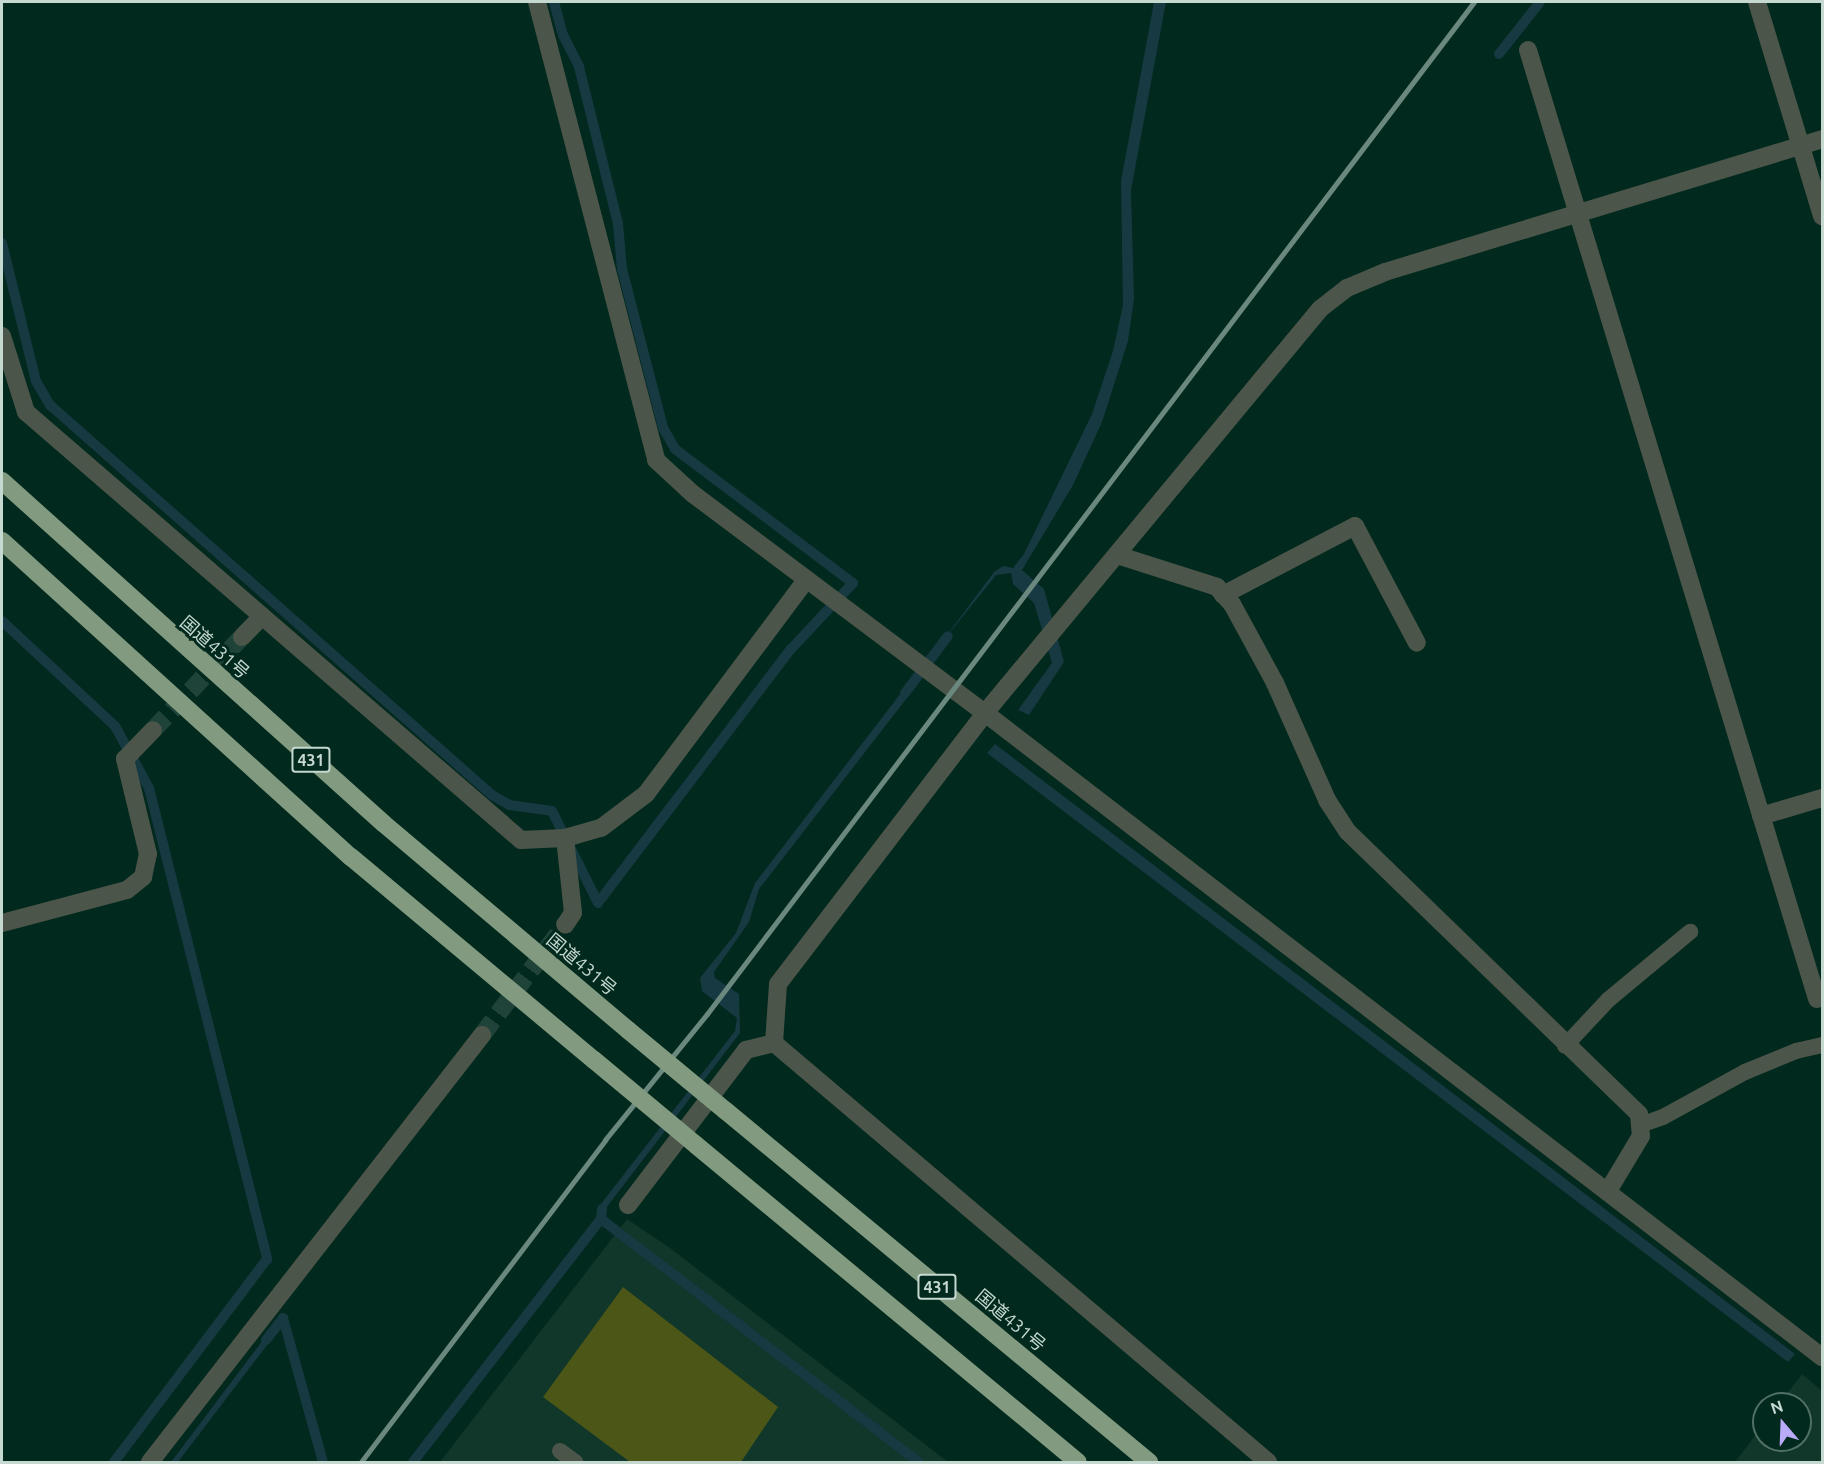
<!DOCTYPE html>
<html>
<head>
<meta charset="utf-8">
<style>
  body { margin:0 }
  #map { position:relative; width:1824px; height:1464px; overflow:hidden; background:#02291d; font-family:Ubuntu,"Noto Sans JP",sans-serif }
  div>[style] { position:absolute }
  .built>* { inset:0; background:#11362a }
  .forest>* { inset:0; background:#4b5617 }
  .water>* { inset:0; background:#173942 }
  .stream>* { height:10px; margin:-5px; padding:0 5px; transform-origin:5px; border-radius:5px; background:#173942 }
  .street-tunnel>* { height:18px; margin-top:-9px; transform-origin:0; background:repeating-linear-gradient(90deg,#1f4338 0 18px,transparent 0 27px) }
  .lane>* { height:16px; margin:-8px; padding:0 8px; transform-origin:8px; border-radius:8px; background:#4b554a }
  .street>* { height:18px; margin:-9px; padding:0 9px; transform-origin:9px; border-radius:9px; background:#4b554a }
  .highway>* { height:18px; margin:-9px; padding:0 9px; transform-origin:9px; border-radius:9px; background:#829b80 }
  .rail>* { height:4.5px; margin:-2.25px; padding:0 2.25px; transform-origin:2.25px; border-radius:2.25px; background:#6b887e }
  .highway-bridge>* { height:18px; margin:-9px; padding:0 9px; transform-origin:9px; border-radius:9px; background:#829b80 }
  span { translate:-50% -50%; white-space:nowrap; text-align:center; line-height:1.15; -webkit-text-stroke:6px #02291d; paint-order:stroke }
  .shield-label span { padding:2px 4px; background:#02291d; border:2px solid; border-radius:4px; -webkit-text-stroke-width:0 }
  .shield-label { font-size:16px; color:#c5d9d1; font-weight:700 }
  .street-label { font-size:18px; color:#c5d9d1 }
  .frame { position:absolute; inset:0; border:3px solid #c5d9d1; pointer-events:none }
  .north { position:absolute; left:1752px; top:1392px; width:60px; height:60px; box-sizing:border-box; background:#02291d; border:2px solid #506f65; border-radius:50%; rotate:341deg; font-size:16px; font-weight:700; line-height:24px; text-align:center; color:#c5d9d1 }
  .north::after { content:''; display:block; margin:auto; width:21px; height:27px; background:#b9abf7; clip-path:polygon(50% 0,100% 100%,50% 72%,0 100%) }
</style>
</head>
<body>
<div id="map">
  <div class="built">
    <i style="clip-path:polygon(627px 1219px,670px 1248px,948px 1462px,440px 1462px)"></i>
    <i style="clip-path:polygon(1802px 1374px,1822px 1391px,1822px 1462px,1735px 1462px,1764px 1424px,1764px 1440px,1800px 1440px,1800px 1404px,1779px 1404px)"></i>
  </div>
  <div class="forest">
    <i style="clip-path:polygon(623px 1287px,778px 1407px,741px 1462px,630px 1462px,543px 1397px)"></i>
  </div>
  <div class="water">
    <i style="clip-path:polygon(1154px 2px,1166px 2px,1131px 190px,1134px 299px,1128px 341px,1102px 422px,1073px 485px,1022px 570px,1044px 589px,1064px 662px,1029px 715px,1018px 710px,1052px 663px,1034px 603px,1013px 584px,1011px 573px,996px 575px,939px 646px,994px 572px,1003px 566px,1013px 568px,1024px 554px,1092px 414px,1113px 351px,1123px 305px,1121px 181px)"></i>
    <i style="clip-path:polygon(911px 680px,917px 685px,759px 889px,749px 922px,714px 972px,715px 978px,739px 994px,740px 1033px,603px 1212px,605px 1221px,601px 1226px,597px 1209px,735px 1031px,737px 1018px,702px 991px,700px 978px,736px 933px,755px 883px)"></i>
    <i style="clip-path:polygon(995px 744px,1795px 1354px,1788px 1362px,987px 753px)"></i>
    <i style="clip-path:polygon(272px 1328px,277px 1332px,178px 1462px,171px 1462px)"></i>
  </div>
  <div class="stream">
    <i style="left:554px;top:2px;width:34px;rotate:75deg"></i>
    <i style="left:563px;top:35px;width:36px;rotate:63deg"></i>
    <i style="left:579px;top:67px;width:162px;rotate:76deg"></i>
    <i style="left:618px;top:224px;width:45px;rotate:84.9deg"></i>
    <i style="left:622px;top:269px;width:164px;rotate:75.5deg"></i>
    <i style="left:663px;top:428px;width:24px;rotate:60deg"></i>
    <i style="left:675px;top:449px;width:223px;rotate:37deg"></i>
    <i style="left:853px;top:583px;width:92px;rotate:133.2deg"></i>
    <i style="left:790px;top:650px;width:313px;rotate:127.2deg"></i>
    <i style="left:1499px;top:54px;width:66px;rotate:-51.7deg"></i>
    <i style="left:2px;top:243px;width:142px;rotate:76.2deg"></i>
    <i style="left:36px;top:381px;width:28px;rotate:60deg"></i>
    <i style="left:50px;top:405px;width:589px;rotate:41.42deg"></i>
    <i style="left:492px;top:795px;width:20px;rotate:30deg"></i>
    <i style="left:509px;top:805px;width:43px;rotate:7.9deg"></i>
    <i style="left:552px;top:811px;width:103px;rotate:63.4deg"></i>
    <i style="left:2px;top:621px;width:154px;rotate:42.9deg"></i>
    <i style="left:115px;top:726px;width:71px;rotate:61.3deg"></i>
    <i style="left:149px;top:788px;width:486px;rotate:75.9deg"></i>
    <i style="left:267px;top:1259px;width:254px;rotate:127deg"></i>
    <i style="left:905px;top:693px;width:71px;rotate:-53deg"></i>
    <i style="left:601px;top:1219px;width:400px;rotate:37.4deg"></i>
    <i style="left:266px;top:1340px;width:28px;rotate:-52deg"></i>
    <i style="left:283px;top:1318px;width:149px;rotate:74.5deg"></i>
    <i style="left:413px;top:1462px;width:307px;rotate:-52.3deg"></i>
    <i style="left:601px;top:1219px;width:10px;rotate:-84deg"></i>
  </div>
  <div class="street-tunnel">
    <i style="left:153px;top:730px;width:129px;rotate:-46.3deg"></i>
    <i style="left:482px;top:1035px;width:138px;rotate:-53deg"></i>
  </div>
  <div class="lane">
    <i style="left:1565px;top:1046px;width:63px;rotate:-46.9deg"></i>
    <i style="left:1608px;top:1000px;width:107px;rotate:-39.7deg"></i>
    <i style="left:1640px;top:1125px;width:24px;rotate:-19deg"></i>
    <i style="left:1663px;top:1117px;width:94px;rotate:-28.8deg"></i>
    <i style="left:1745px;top:1072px;width:55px;rotate:-22.4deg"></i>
    <i style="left:1796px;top:1051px;width:27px;rotate:-13deg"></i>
    <i style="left:560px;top:1451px;width:19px;rotate:36deg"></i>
  </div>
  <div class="street">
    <i style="left:537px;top:2px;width:473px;rotate:75.4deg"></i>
    <i style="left:656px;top:460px;width:50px;rotate:42.6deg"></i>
    <i style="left:693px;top:494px;width:365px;rotate:36.9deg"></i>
    <i style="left:985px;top:713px;width:1056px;rotate:37.58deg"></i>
    <i style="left:1757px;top:2px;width:224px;rotate:73.1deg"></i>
    <i style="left:1528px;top:50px;width:992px;rotate:73.06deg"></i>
    <i style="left:2px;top:336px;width:80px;rotate:72.5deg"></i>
    <i style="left:26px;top:412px;width:654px;rotate:40.85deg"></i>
    <i style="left:521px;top:840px;width:44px;rotate:-2.6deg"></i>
    <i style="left:565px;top:838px;width:37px;rotate:-16deg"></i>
    <i style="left:601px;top:828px;width:56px;rotate:-37.1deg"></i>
    <i style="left:646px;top:794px;width:267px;rotate:-53.2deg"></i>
    <i style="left:1117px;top:555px;width:105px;rotate:17.7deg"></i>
    <i style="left:1217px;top:587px;width:23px;rotate:49deg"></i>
    <i style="left:1232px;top:604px;width:90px;rotate:61.4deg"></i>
    <i style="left:1275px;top:683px;width:128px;rotate:66deg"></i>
    <i style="left:1327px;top:800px;width:38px;rotate:57deg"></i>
    <i style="left:1348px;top:832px;width:405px;rotate:44.1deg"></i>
    <i style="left:1639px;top:1114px;width:22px;rotate:85deg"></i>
    <i style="left:1641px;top:1136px;width:64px;rotate:121deg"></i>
    <i style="left:1223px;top:595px;width:149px;rotate:-27.6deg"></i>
    <i style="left:1355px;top:526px;width:132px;rotate:62.1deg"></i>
    <i style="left:242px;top:637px;width:29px;rotate:-46deg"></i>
    <i style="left:1761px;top:816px;width:64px;rotate:-16.4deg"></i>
    <i style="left:565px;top:838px;width:75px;rotate:83.9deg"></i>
    <i style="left:573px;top:913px;width:14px;rotate:124deg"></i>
    <i style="left:2px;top:923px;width:129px;rotate:-14.8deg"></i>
    <i style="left:127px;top:890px;width:21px;rotate:-39deg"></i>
    <i style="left:143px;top:877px;width:24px;rotate:-78deg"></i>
    <i style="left:148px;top:854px;width:98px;rotate:-103.6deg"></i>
    <i style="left:125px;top:759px;width:40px;rotate:-46deg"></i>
    <i style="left:774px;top:1043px;width:59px;rotate:-86.1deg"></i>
    <i style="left:778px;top:984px;width:341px;rotate:-52.6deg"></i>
    <i style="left:985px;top:713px;width:525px;rotate:-50.33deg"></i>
    <i style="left:1320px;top:309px;width:34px;rotate:-38deg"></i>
    <i style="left:1347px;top:288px;width:41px;rotate:-22.8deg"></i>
    <i style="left:1385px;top:272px;width:457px;rotate:-16.9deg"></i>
    <i style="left:628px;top:1205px;width:195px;rotate:-52.7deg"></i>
    <i style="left:746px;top:1050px;width:29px;rotate:-14deg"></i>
    <i style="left:774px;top:1043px;width:648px;rotate:40.3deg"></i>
    <i style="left:150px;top:1462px;width:541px;rotate:-52.13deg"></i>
  </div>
  <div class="highway">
    <i style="left:2px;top:481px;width:512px;rotate:41.91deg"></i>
    <i style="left:383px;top:823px;width:321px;rotate:40.2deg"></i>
    <i style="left:2px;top:541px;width:471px;rotate:42.2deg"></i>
    <i style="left:351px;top:857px;width:317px;rotate:39.9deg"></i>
    <i style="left:726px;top:1111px;width:550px;rotate:39.69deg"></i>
    <i style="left:696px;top:1145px;width:496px;rotate:39.7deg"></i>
  </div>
  <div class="rail">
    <i style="left:361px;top:1462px;width:404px;rotate:-52.8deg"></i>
    <i style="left:605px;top:1140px;width:162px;rotate:-51deg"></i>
    <i style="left:707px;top:1014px;width:1270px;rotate:-52.84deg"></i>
  </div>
  <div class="highway-bridge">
    <i style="left:628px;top:1030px;width:127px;rotate:39.6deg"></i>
    <i style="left:594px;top:1060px;width:133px;rotate:39.8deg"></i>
  </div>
  <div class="shield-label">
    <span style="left:311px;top:760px">431</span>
    <span style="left:937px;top:1287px">431</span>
  </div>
  <div class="street-label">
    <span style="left:215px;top:647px;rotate:41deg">国道431号</span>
    <span style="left:582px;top:964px;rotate:40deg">国道431号</span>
    <span style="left:1011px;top:1320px;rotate:40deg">国道431号</span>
  </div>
  <div class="frame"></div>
  <div class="north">N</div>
</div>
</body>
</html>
